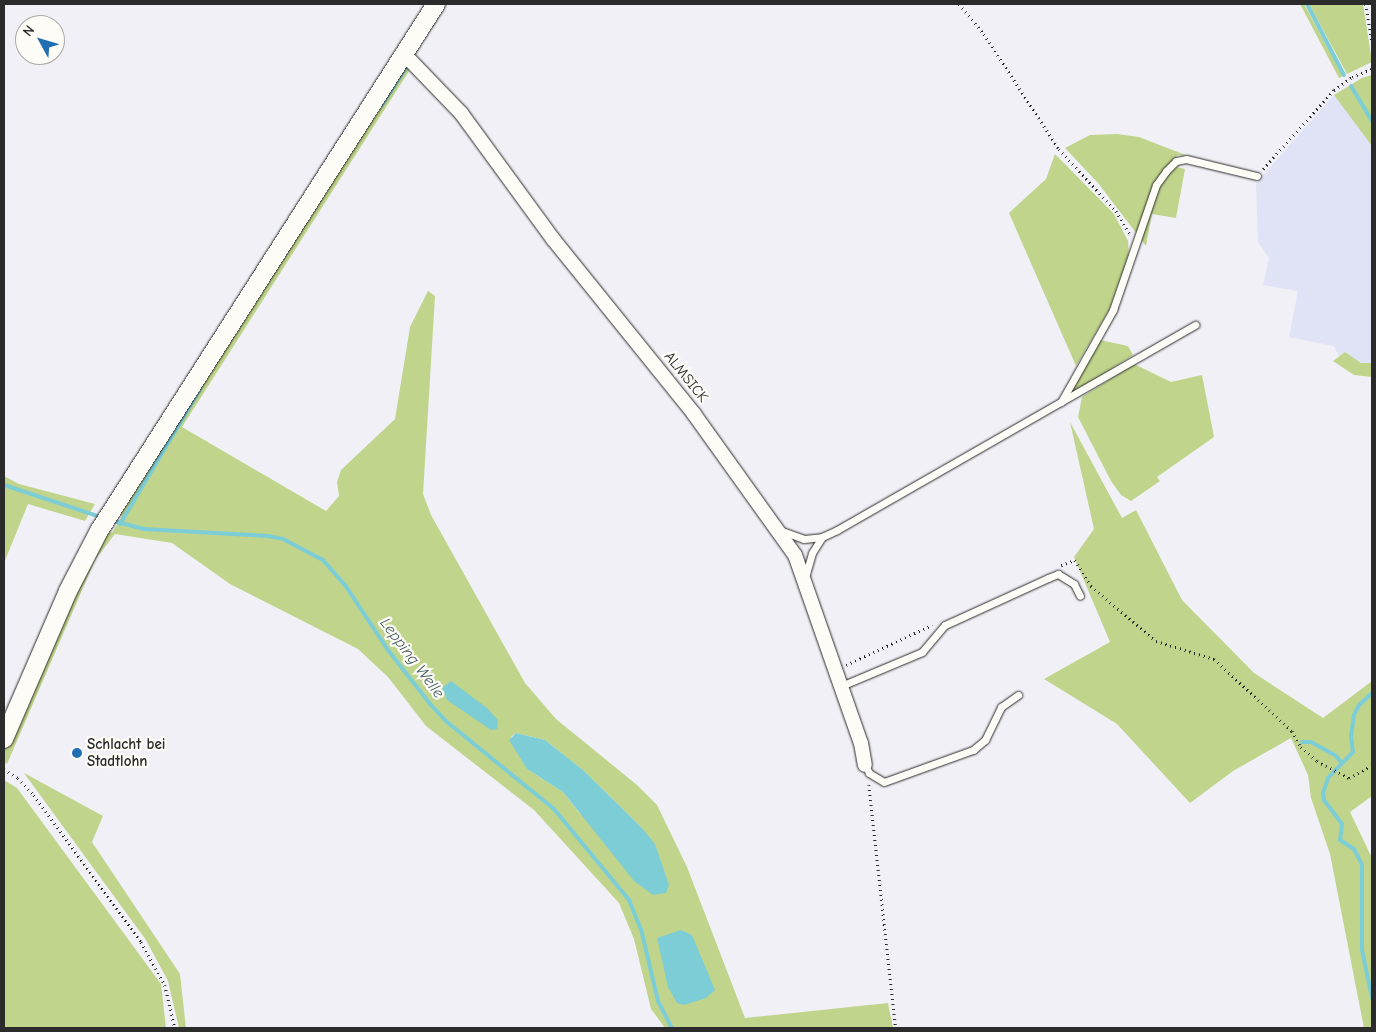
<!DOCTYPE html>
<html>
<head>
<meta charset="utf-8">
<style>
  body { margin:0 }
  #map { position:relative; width:1376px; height:1032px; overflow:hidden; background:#f0f0f6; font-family:"Comic Neue",sans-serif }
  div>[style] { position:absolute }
  .built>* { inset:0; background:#e0e2f5 }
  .green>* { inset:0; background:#c0d58b }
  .water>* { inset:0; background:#7ccdd6 }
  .stream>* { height:4px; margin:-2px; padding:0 2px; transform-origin:2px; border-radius:2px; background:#7ccdd6 }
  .path>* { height:2.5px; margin-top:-1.25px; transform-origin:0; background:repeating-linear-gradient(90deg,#2b2b2b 0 1px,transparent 0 5px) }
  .roads { filter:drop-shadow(0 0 1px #2b2b2b) drop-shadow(0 0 1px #2b2b2b) }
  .service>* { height:7px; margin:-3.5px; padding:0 3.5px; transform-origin:3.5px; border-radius:3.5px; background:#fdfcf7 }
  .minor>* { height:14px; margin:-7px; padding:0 7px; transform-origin:7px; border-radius:7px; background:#fdfcf7 }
  .tertiary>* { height:18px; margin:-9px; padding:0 9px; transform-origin:9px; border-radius:9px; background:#fdfcf7 }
  .dots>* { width:14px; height:14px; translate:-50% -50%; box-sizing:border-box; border:2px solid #fdfcf7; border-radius:50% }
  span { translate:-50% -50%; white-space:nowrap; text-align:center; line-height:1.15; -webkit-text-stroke:4.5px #fdfcf7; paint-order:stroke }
  .street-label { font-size:15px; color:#2b2b2b }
  .poi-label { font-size:15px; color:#2b2b2b; font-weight:700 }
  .left { translate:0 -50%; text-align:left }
  .water-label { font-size:16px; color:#435c5e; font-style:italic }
  .frame { position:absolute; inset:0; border:5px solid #2b2b2b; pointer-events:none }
  .north { position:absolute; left:15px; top:15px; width:50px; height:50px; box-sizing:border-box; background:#fdfcf7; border:1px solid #a9a8a5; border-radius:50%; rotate:309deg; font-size:14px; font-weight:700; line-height:20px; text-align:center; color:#2b2b2b }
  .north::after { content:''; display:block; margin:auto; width:18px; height:22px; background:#1f6fb2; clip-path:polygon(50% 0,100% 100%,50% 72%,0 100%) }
</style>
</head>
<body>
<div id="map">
  <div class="built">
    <i style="clip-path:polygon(1334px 95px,1372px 146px,1372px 363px,1361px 363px,1345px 352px,1339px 356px,1334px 346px,1289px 337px,1298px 291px,1263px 285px,1269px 258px,1258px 242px,1256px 183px)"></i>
  </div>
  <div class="green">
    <i style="clip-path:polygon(1300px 4px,1304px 4px,1343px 76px,1339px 78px)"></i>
    <i style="clip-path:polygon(1309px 4px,1363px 4px,1372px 62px,1347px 74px)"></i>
    <i style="clip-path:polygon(evenodd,406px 68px,411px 68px,182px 427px,326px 511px,339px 496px,337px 482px,341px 470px,395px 419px,410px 327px,428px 291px,435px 296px,423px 494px,431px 515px,525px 683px,556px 719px,637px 785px,657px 805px,687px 867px,745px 1018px,888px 1003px,893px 1028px,665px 1028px,651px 1009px,634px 939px,619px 903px,534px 810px,426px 726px,388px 677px,358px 649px,230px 584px,172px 543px,115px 534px,95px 560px,7px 764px,4px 762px,4px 751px,57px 625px,105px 529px,112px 533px,122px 516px,115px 512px,399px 71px,406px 68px,516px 733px,545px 740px,583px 770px,641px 827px,581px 815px,563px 792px,527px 769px,511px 737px,516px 733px)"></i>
    <i style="clip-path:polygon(1372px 75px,1372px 146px,1334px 95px,1362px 78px)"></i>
    <i style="clip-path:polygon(1117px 134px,1139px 137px,1188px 156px,1178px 155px,1168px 165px,1185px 169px,1176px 218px,1152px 214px,1146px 246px,1098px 183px,1065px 148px,1090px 135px)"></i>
    <i style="clip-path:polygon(1055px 154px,1114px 214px,1128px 241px,1129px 255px,1109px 310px,1076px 366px,1009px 213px,1046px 179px)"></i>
    <i style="clip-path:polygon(1100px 340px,1128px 346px,1133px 355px,1067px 397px)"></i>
    <i style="clip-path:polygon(1345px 352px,1361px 363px,1372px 363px,1372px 377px,1354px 375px,1333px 361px)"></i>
    <i style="clip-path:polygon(1134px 364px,1171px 382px,1202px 375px,1214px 437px,1157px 477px,1160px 481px,1131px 501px,1121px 495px,1111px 481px,1078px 417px,1082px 397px)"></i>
    <i style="clip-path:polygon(1070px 422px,1122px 518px,1136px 510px,1182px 600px,1254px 673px,1323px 718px,1372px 681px,1372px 796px,1350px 812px,1372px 858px,1372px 1028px,1364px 1028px,1330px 854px,1311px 798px,1308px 775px,1291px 738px,1233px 771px,1190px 803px,1117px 724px,1044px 679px,1110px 642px,1074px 557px,1094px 529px)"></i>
    <i style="clip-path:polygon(4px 476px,19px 484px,95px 504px,85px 521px,28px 504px,4px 563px)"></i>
    <i style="clip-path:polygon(24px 773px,103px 816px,92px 842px,180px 974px,186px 1028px,179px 1028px,168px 981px,146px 940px)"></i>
    <i style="clip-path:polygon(4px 780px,17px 788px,161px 984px,166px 1028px,4px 1028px)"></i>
  </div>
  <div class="water">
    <i style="clip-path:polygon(451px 681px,487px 708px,498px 720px,497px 729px,491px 730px,447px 700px,442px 688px)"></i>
    <i style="clip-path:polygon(516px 733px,545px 740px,583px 770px,641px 827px,655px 844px,669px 885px,666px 893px,653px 895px,634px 881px,563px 792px,527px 769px,509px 740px)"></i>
    <i style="clip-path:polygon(681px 930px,692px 935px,715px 990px,706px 998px,684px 1005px,677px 1003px,668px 987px,657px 938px)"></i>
  </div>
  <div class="stream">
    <i style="left:1307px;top:4px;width:80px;rotate:62.5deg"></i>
    <i style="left:1351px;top:86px;width:41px;rotate:59deg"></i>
    <i style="left:382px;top:105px;width:43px;rotate:-57.4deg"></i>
    <i style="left:4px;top:485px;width:102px;rotate:18.3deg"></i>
    <i style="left:110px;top:520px;width:34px;rotate:15deg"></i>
    <i style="left:143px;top:529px;width:125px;rotate:3.2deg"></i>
    <i style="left:268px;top:536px;width:15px;rotate:11deg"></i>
    <i style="left:283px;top:539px;width:45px;rotate:27.7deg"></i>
    <i style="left:323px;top:560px;width:33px;rotate:49deg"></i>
    <i style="left:345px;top:585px;width:78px;rotate:56.5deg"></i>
    <i style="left:388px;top:650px;width:70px;rotate:52deg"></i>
    <i style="left:431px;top:705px;width:23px;rotate:47deg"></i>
    <i style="left:447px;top:722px;width:138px;rotate:39.1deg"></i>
    <i style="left:554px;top:809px;width:118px;rotate:50.5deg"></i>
    <i style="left:629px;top:900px;width:31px;rotate:68deg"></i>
    <i style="left:641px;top:929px;width:74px;rotate:76.7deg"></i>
    <i style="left:658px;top:1001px;width:30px;rotate:63deg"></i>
    <i style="left:120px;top:524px;width:157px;rotate:-59.3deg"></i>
    <i style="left:1372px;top:693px;width:18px;rotate:137deg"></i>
    <i style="left:1359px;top:705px;width:11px;rotate:117deg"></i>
    <i style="left:1354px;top:715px;width:21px;rotate:98deg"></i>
    <i style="left:1351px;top:736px;width:16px;rotate:83deg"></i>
    <i style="left:1353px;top:752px;width:36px;rotate:134deg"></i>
    <i style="left:1328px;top:778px;width:16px;rotate:108deg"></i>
    <i style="left:1323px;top:793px;width:7px;rotate:82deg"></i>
    <i style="left:1324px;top:800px;width:30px;rotate:53deg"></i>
    <i style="left:1342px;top:824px;width:16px;rotate:97deg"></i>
    <i style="left:1340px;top:840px;width:17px;rotate:33deg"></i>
    <i style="left:1354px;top:849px;width:18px;rotate:63deg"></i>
    <i style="left:1362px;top:865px;width:85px;rotate:90deg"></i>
    <i style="left:1362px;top:950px;width:49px;rotate:78.2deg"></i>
    <i style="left:1302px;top:742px;width:9px"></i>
    <i style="left:1311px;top:742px;width:29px;rotate:29deg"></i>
    <i style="left:1336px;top:756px;width:8px;rotate:50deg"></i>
  </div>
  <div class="path">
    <i style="left:959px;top:4px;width:39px;rotate:50deg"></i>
    <i style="left:984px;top:34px;width:137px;rotate:56.9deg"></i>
    <i style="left:1059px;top:149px;width:84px;rotate:47.4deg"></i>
    <i style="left:1116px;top:211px;width:27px;rotate:59deg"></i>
    <i style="left:1366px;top:4px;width:39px;rotate:81deg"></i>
    <i style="left:1263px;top:169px;width:106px;rotate:-48.1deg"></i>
    <i style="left:1334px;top:90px;width:22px;rotate:-36deg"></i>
    <i style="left:1352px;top:77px;width:22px;rotate:-22deg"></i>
    <i style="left:1061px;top:565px;width:15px;rotate:-20deg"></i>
    <i style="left:1075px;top:560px;width:31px;rotate:58deg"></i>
    <i style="left:1091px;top:586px;width:85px;rotate:40.2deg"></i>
    <i style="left:1156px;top:641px;width:61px;rotate:17.2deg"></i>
    <i style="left:1214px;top:659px;width:106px;rotate:42.7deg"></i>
    <i style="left:1292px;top:731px;width:18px;rotate:61deg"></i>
    <i style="left:1301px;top:747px;width:21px;rotate:41deg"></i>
    <i style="left:1317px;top:761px;width:36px;rotate:28deg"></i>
    <i style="left:1349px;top:778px;width:26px;rotate:-29deg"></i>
    <i style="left:846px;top:665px;width:95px;rotate:-24.9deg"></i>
    <i style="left:4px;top:769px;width:17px;rotate:33deg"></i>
    <i style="left:18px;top:778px;width:23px;rotate:47deg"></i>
    <i style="left:34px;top:795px;width:182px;rotate:53.9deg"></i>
    <i style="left:141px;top:942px;width:49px;rotate:60.8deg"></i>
    <i style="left:165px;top:985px;width:44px;rotate:76.9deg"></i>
    <i style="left:869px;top:785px;width:244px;rotate:83.7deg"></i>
  </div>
  <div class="roads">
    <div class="service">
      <i style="left:1061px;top:402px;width:106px;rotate:-60.5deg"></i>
      <i style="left:1113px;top:310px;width:132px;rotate:-71deg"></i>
      <i style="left:1156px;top:185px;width:17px;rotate:-54deg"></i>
      <i style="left:1166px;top:171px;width:14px;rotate:-45deg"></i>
      <i style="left:1176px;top:161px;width:10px;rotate:-11deg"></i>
      <i style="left:1186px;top:159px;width:73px;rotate:13.5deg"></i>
      <i style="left:782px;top:531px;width:23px;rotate:20deg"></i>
      <i style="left:804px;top:539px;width:18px;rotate:-6deg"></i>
      <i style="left:822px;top:537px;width:17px;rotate:-25deg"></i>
      <i style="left:837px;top:530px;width:413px;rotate:-29.8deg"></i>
      <i style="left:806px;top:574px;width:22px;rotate:-74deg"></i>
      <i style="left:812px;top:553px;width:19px;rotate:-58deg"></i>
      <i style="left:841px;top:686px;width:88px;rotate:-22.8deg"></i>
      <i style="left:922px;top:652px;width:35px;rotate:-50deg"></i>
      <i style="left:945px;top:625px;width:113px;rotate:-24.5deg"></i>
      <i style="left:1048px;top:578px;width:11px;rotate:-22deg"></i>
      <i style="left:1058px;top:574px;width:19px;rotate:32deg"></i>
      <i style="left:1074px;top:584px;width:13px;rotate:63deg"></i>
      <i style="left:865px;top:765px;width:9px;rotate:63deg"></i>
      <i style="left:869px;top:773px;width:17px;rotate:31deg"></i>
      <i style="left:884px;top:782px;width:95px;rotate:-19.8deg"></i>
      <i style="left:973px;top:750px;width:16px;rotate:-40deg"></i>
      <i style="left:985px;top:740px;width:37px;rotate:-64deg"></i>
      <i style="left:1001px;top:707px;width:21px;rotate:-35deg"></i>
    </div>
    <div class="minor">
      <i style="left:404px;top:54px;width:82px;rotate:46deg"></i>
      <i style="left:461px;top:113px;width:156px;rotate:53.9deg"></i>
      <i style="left:553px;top:239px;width:225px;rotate:51.1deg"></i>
      <i style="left:694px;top:414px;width:173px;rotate:54.4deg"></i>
      <i style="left:795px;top:555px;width:199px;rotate:70.7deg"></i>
      <i style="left:861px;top:743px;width:22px;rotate:80deg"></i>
    </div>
    <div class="tertiary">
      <i style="left:4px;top:739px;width:161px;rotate:-66.6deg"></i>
      <i style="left:68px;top:591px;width:68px;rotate:-62.7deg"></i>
      <i style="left:99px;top:531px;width:626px;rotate:-57.4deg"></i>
    </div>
  </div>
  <div class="dots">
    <i style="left:77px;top:753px;background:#1f6fb2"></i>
  </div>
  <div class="street-label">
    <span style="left:686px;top:377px;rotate:51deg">ALMSICK</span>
  </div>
  <div class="poi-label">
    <span class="left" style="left:87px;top:753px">Schlacht bei<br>Stadtlohn</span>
  </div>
  <div class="water-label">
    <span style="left:412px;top:658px;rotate:53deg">Lepping Welle</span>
  </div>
  <div class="frame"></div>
  <div class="north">N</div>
</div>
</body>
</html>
